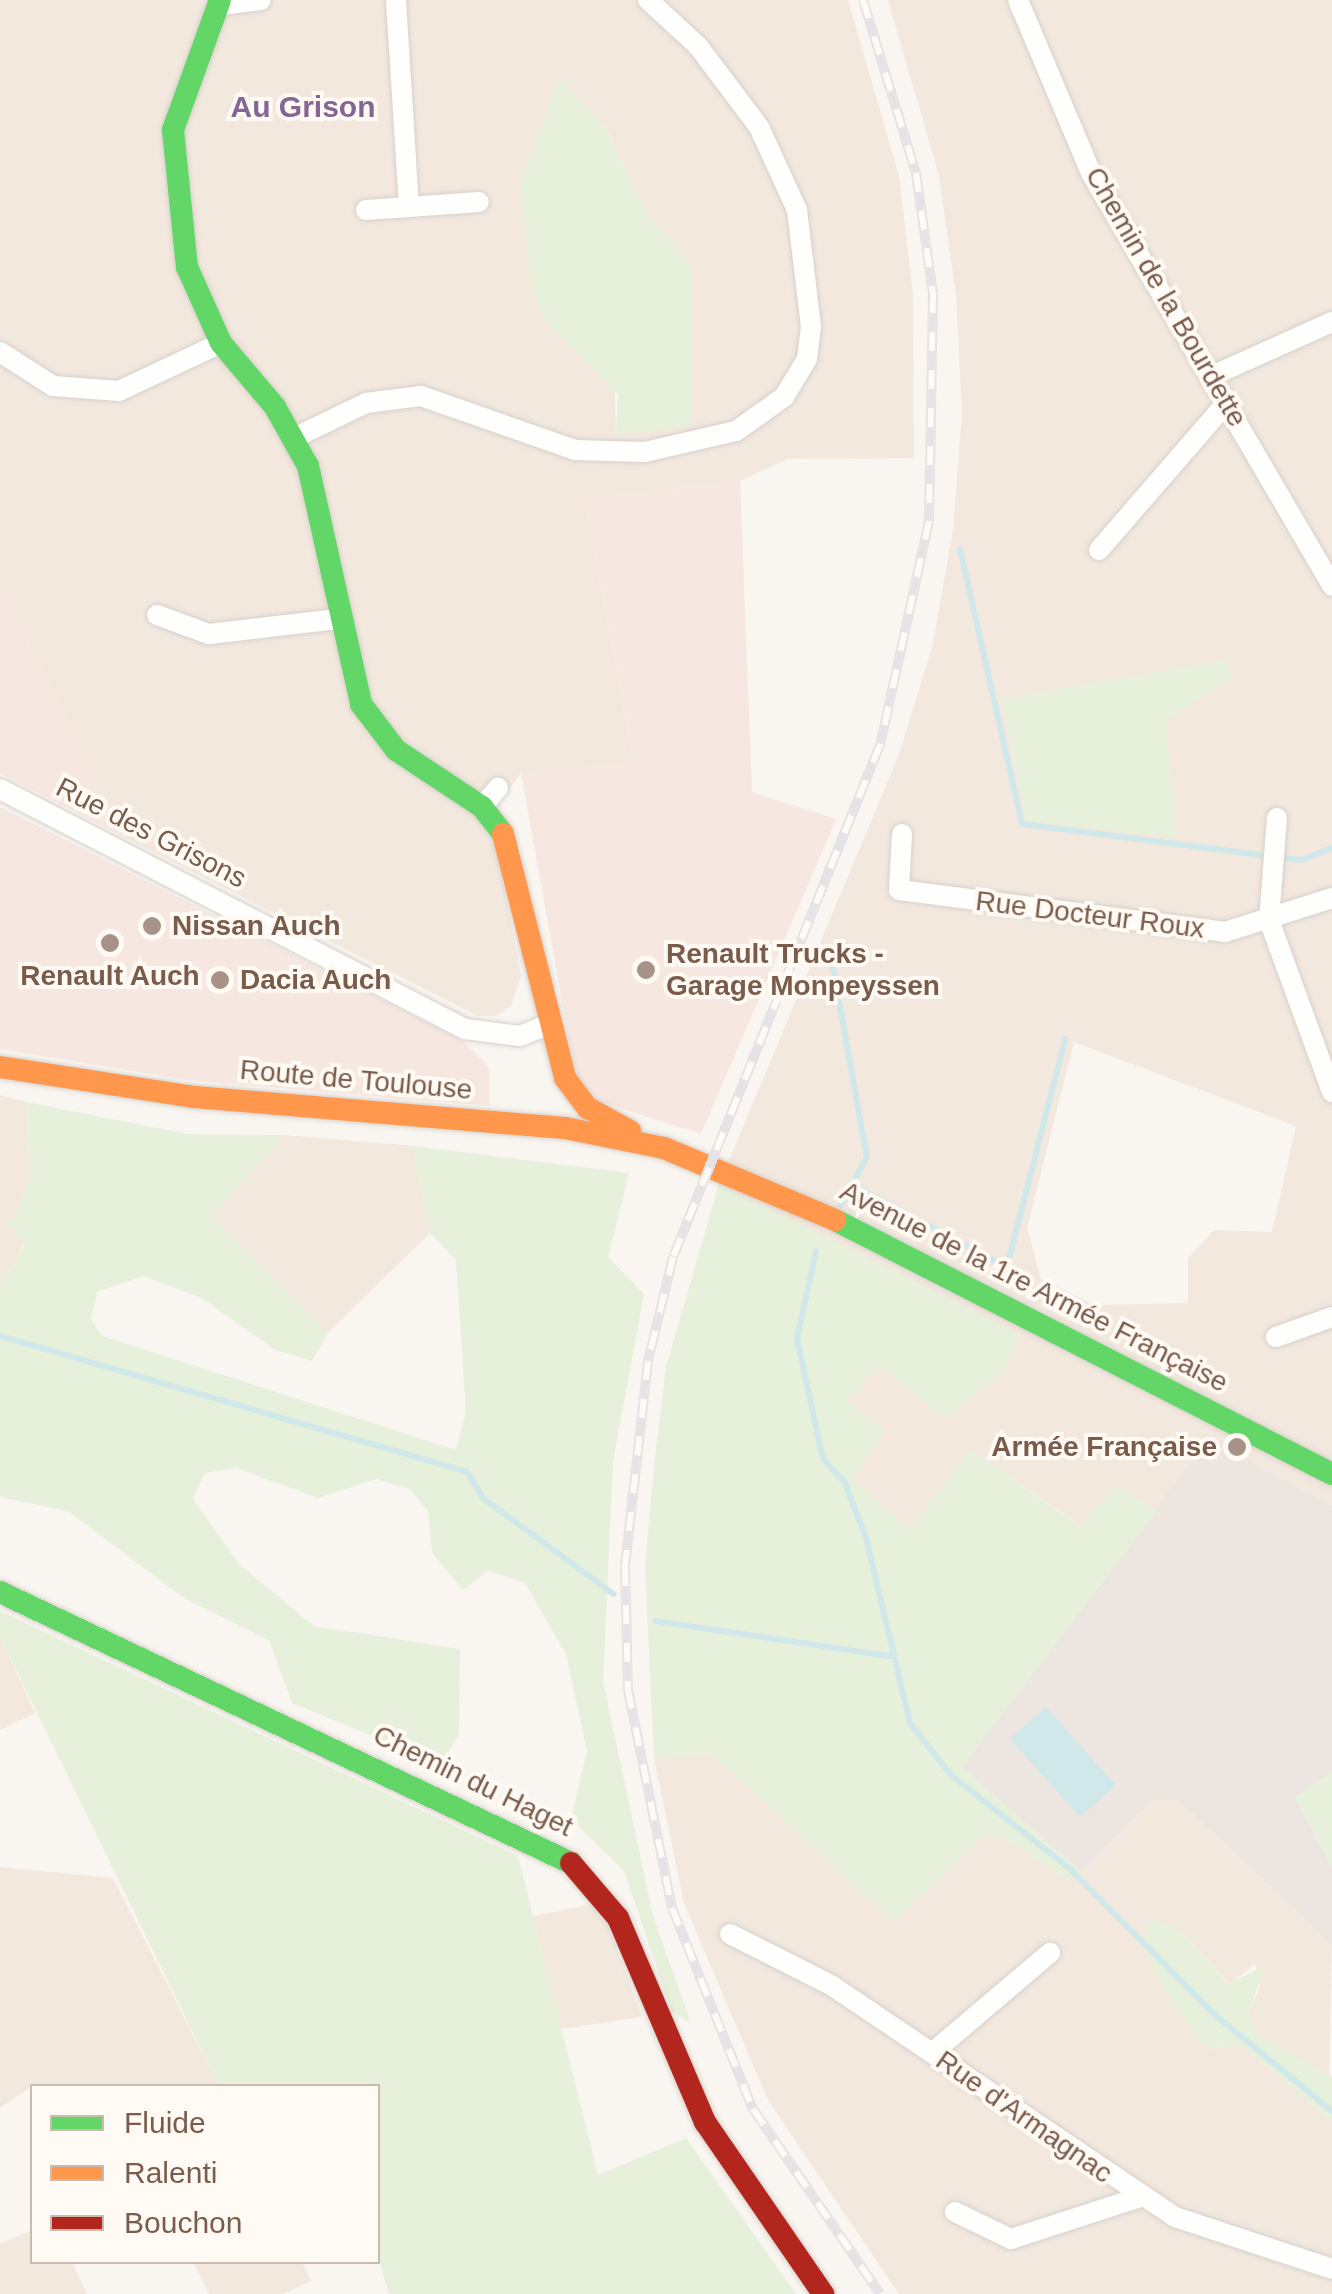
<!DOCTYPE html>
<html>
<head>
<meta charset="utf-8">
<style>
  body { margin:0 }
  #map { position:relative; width:1332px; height:2294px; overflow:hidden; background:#f9f5f0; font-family:Arial,sans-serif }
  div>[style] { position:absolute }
  .residential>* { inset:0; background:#f2e8de }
  .commercial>* { inset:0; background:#f6e8e1 }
  .industrial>* { inset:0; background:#ede5e0 }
  .green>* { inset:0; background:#e7f0db }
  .water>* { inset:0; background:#d0e8ea }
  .stream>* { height:6px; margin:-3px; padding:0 3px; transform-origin:3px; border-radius:3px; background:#d0e8ea }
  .roads { filter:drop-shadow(0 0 2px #d7d1cb) drop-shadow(0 0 2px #d7d1cb) }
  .street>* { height:20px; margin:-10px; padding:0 10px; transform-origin:10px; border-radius:10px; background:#fefefd }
  .fast>* { height:22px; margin:-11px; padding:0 11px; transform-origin:11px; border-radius:11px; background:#63d668 }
  .slow>* { height:22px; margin:-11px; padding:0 11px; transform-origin:11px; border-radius:11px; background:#ff974d }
  .jam>* { height:22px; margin:-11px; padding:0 11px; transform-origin:11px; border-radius:11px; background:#b3261e }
  .rail>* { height:10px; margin-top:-5px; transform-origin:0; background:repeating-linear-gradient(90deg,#fffaf3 0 19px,#e6e3e7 0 38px); box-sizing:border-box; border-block:2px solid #e6e3e7 }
  .dots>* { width:28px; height:28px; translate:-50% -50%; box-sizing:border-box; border:5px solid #fffaf3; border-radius:50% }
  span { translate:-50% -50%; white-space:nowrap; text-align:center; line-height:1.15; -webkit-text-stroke:8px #fffaf3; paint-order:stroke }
  .street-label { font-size:28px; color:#7a5c4d }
  .poi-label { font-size:28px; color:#7a5c4d; font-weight:700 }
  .left { translate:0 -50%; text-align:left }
  .right { translate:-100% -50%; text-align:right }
  .neighbourhood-label { font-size:30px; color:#846695; font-weight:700 }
  .legend { position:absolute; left:30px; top:2084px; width:350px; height:180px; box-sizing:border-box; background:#fffaf3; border:2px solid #cabbb1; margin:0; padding:12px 18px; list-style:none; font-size:30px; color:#7a5c4d }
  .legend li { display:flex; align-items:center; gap:20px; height:50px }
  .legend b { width:50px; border:2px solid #cabbb1 }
</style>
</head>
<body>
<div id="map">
  <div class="residential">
    <i style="clip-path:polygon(evenodd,0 0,848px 0,899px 176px,913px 294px,914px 458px,787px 459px,740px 481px,584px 499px,634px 762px,521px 773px,481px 825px,495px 844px,521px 975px,511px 1006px,496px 1016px,478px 1016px,124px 837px,0 585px,0 0,605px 126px,646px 212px,692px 267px,616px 433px,605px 126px)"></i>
    <i style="clip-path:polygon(evenodd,888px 0,1332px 0,1332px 1505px,1207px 1441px,1157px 1511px,1116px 1486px,1081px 1526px,971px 1450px,910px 1529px,850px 1479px,848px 1401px,876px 1365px,719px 1184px,898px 757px,932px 648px,953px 530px,962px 413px,956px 295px,939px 176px,888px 0,1074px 1042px,1296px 1126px,1272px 1232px,1214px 1230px,1188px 1258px,1188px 1303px,1095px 1305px,1041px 1279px,1027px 1228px,1074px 1042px)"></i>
    <i style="clip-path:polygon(0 1095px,26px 1102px,30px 1181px,9px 1226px,26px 1241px,0 1286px)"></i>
    <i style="clip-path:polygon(285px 1135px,413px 1146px,430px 1233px,328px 1333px,211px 1216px)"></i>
    <i style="clip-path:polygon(0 1637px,35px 1713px,0 1730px)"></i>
    <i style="clip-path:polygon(713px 1755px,894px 1921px,983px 1836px,1006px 1838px,1068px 1880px,1154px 1798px,1176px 1798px,1332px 1945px,1329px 2079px,1257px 2034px,1248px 2015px,1260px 1986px,1255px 1964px,1230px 1984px,1179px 1930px,1154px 1972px,1197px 2038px,1212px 2049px,1240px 2044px,1332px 2121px,1332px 2294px,899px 2294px,768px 2100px,684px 1903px,654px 1758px)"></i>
    <i style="clip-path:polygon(0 1867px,113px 1878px,219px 2086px,32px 2086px,0 2108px)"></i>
    <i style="clip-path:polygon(599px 1903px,642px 2017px,561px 2029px,533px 1916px)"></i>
    <i style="clip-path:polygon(32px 2230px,32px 2262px,72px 2262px,87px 2294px,0 2294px,0 2244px)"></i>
    <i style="clip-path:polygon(193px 2262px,302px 2262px,311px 2281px,283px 2294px,209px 2294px)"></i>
  </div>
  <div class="commercial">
    <i style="clip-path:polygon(740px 481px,752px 792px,836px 819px,701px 1134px,598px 1101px,575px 1074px,521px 773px,634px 761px,584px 499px)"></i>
    <i style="clip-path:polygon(0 585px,124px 837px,0 773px)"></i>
    <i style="clip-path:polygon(0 807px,463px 1041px,489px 1067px,490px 1106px,187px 1080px,0 1049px)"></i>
  </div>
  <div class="industrial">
    <i style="clip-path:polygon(1207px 1440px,1332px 1505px,1332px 1772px,1295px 1797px,1332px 1867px,1332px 1945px,1176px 1798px,1154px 1798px,1081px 1872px,962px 1767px)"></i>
  </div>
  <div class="green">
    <i style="clip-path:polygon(559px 78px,605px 127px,646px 212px,692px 267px,691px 426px,616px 434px,618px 394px,547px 324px,532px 288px,520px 186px)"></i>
    <i style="clip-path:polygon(1226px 660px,1232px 678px,1165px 720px,1178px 838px,1025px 820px,1002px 699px)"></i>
    <i style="clip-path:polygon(26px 1102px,187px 1134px,285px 1135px,211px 1216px,328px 1333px,312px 1361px,275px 1350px,202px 1298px,143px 1276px,97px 1292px,91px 1319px,102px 1336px,456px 1450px,466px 1412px,456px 1260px,430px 1233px,413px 1146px,629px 1173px,608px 1257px,644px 1294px,613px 1461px,603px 1681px,653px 1916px,691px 2023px,672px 2012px,624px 1871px,571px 1819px,587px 1751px,566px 1654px,525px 1583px,488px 1570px,463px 1590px,432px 1553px,428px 1511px,410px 1489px,377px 1479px,318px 1498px,236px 1468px,205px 1473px,193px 1499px,239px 1564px,314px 1626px,460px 1649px,459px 1734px,441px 1764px,292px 1703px,269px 1640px,185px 1599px,68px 1511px,0 1497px,0 1286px,26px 1242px,9px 1226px,30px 1181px)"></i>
    <i style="clip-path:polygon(719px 1184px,1019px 1334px,1005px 1369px,945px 1418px,877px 1365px,848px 1401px,885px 1431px,851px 1479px,910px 1529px,971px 1450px,1080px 1526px,1116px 1486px,1157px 1511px,962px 1767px,1081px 1872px,1068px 1880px,1006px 1838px,983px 1836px,894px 1922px,714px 1756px,654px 1758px,645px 1567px,654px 1467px,666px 1367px)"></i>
    <i style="clip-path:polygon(0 1611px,518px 1856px,598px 2175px,686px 2138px,796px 2294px,389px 2294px,378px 2257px,378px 2086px,219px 2086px,0 1637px)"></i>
    <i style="clip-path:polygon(1332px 1772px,1332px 1867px,1295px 1797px)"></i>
    <i style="clip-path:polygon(1155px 1919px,1179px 1930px,1229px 1984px,1265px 1966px,1248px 2015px,1257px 2034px,1332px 2077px,1332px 2121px,1240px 2044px,1211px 2049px,1196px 2038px,1154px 1972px,1144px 1928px)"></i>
  </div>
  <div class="water">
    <i style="clip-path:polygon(1046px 1707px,1116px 1785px,1080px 1817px,1010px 1739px)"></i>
  </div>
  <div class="stream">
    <i style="left:960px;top:549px;width:282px;rotate:77.3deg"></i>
    <i style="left:1022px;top:824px;width:241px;rotate:7.4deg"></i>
    <i style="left:1276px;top:857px;width:26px;rotate:7deg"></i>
    <i style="left:1302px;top:860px;width:32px;rotate:-22deg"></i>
    <i style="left:833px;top:967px;width:193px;rotate:79.9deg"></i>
    <i style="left:867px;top:1157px;width:56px;rotate:118.9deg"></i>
    <i style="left:851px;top:1184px;width:163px;rotate:28.1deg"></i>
    <i style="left:816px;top:1251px;width:90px;rotate:102.2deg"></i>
    <i style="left:797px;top:1339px;width:123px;rotate:77.8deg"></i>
    <i style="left:823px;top:1459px;width:33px;rotate:47deg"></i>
    <i style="left:845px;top:1483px;width:59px;rotate:69.1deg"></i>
    <i style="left:866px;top:1538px;width:190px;rotate:76.6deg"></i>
    <i style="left:910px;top:1723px;width:66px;rotate:51.7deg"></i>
    <i style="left:951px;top:1775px;width:152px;rotate:38.3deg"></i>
    <i style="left:1070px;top:1869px;width:206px;rotate:45.2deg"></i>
    <i style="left:1215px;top:2015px;width:151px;rotate:39.4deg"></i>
    <i style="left:1009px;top:1259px;width:227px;rotate:-75.7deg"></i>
    <i style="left:0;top:1336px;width:486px;rotate:16.2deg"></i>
    <i style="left:467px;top:1472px;width:31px;rotate:58deg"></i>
    <i style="left:483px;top:1498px;width:162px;rotate:36.4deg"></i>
    <i style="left:655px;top:1621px;width:238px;rotate:8.5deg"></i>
  </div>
  <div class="roads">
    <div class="street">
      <i style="left:1018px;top:0;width:188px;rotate:67.1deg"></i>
      <i style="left:1091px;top:173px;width:478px;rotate:59.7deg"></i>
      <i style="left:221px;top:5px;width:40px;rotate:-7.1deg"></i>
      <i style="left:409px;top:207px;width:70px;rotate:-4.1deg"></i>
      <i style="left:366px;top:210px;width:43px;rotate:-4deg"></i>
      <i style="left:409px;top:207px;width:207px;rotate:-93.6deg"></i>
      <i style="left:0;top:352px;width:63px;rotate:32.7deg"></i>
      <i style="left:53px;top:386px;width:66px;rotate:4.3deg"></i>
      <i style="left:119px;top:391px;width:113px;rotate:-25.2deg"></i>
      <i style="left:1214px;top:375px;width:129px;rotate:-24.2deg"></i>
      <i style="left:296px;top:437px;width:78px;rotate:-25.9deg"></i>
      <i style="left:366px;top:403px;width:55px;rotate:-7.3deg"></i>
      <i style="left:421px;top:396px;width:163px;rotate:19.3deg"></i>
      <i style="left:575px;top:450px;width:70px;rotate:1.6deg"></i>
      <i style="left:645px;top:452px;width:93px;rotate:-13deg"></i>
      <i style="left:736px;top:431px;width:59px;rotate:-35.3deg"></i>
      <i style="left:784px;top:397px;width:44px;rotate:-58.8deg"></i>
      <i style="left:807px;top:359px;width:32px;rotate:-83deg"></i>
      <i style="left:811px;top:327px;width:118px;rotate:-96.8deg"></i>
      <i style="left:797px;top:210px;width:91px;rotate:-114.6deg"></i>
      <i style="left:759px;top:127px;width:101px;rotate:-127deg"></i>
      <i style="left:698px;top:46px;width:68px;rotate:-137.4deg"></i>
      <i style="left:1099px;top:550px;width:197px;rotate:-49.1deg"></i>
      <i style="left:157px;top:615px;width:55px;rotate:20.1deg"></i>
      <i style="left:209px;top:634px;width:129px;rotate:-6.7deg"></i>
      <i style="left:0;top:789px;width:523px;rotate:27.3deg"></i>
      <i style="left:465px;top:1029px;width:55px;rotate:7.3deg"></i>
      <i style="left:520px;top:1036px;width:29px;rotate:-22deg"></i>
      <i style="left:482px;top:807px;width:25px;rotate:-50deg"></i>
      <i style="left:1277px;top:818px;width:102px;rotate:94.5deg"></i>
      <i style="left:1269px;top:920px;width:183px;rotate:69.9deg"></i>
      <i style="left:902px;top:834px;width:56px;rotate:93.1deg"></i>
      <i style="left:899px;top:890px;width:329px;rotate:7.3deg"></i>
      <i style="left:1225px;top:932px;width:112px;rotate:-17.6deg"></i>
      <i style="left:1276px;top:1337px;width:59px;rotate:-19.7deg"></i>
      <i style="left:730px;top:1934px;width:113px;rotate:26.8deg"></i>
      <i style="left:831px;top:1985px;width:415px;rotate:34deg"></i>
      <i style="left:1175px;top:2217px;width:165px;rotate:18.3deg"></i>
      <i style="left:932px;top:2053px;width:155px;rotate:-40.3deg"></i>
      <i style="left:955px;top:2212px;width:62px;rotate:25.7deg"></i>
      <i style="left:1011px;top:2239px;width:136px;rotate:-18deg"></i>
    </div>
    <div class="fast">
      <i style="left:220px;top:0;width:138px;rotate:109.9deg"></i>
      <i style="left:173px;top:130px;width:138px;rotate:84.2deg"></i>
      <i style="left:187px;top:267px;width:83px;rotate:65.9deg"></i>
      <i style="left:221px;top:343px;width:84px;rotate:49.8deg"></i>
      <i style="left:275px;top:407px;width:68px;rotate:60.8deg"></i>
      <i style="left:308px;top:466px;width:244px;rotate:77.4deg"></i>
      <i style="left:361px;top:704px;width:58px;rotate:52.7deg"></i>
      <i style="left:396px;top:750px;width:103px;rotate:33.5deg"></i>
      <i style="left:482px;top:807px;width:34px;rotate:52deg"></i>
      <i style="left:835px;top:1220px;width:558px;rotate:27.07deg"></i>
      <i style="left:0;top:1592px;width:632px;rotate:25.39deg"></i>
    </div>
    <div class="slow">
      <i style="left:503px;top:834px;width:252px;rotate:75.7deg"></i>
      <i style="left:565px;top:1078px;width:38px;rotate:53deg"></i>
      <i style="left:588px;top:1108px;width:48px;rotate:28.7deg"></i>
      <i style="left:0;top:1067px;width:196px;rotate:8.8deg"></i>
      <i style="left:194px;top:1097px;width:372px;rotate:4.8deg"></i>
      <i style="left:565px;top:1128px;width:101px;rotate:11.4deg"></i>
      <i style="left:664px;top:1148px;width:186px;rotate:22.8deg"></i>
    </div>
    <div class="jam">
      <i style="left:571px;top:1863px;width:72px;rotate:49.5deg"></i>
      <i style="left:618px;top:1918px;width:222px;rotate:66.9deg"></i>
      <i style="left:705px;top:2122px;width:209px;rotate:55.5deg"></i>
    </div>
  </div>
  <div class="rail">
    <i style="left:863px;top:0;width:181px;rotate:73deg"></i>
    <i style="left:916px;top:173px;width:122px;rotate:82deg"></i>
    <i style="left:933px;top:294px;width:227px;rotate:91deg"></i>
    <i style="left:929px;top:521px;width:229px;rotate:102.3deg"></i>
    <i style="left:880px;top:745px;width:552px;rotate:112.01deg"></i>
    <i style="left:673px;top:1257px;width:107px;rotate:103.5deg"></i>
    <i style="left:648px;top:1361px;width:207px;rotate:96.4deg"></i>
    <i style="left:625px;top:1567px;width:123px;rotate:88.6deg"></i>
    <i style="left:628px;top:1690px;width:222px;rotate:78.6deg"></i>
    <i style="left:672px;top:1908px;width:217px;rotate:68.1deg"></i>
    <i style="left:753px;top:2109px;width:224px;rotate:55.5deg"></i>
  </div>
  <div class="dots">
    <i style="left:152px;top:926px;background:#a69286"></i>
    <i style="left:110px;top:943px;background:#a69286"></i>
    <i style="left:646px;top:970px;background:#a69286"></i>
    <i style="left:220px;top:980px;background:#a69286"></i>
    <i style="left:1237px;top:1447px;background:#a69286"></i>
  </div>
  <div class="street-label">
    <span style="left:1166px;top:297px;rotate:60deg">Chemin de la Bourdette</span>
    <span style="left:151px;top:833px;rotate:27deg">Rue des Grisons</span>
    <span style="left:1090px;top:915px;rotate:7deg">Rue Docteur Roux</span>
    <span style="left:356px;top:1080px;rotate:5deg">Route de Toulouse</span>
    <span style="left:1034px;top:1287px;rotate:27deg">Avenue de la 1re Armée Française</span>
    <span style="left:473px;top:1781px;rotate:26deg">Chemin du Haget</span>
    <span style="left:1024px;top:2117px;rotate:35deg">Rue d'Armagnac</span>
  </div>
  <div class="poi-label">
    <span class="left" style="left:172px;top:926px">Nissan Auch</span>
    <span class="left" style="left:666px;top:970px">Renault Trucks -<br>Garage Monpeyssen</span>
    <span style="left:110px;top:976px">Renault Auch</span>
    <span class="left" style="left:240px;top:980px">Dacia Auch</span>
    <span class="right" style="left:1217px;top:1447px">Armée Française</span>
  </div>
  <div class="neighbourhood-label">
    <span style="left:303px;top:107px">Au Grison</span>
  </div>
  <ul class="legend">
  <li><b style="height:12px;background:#63d668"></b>Fluide</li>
  <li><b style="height:12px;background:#ff974d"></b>Ralenti</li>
  <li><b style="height:12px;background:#b3261e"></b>Bouchon</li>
  </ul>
</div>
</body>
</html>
